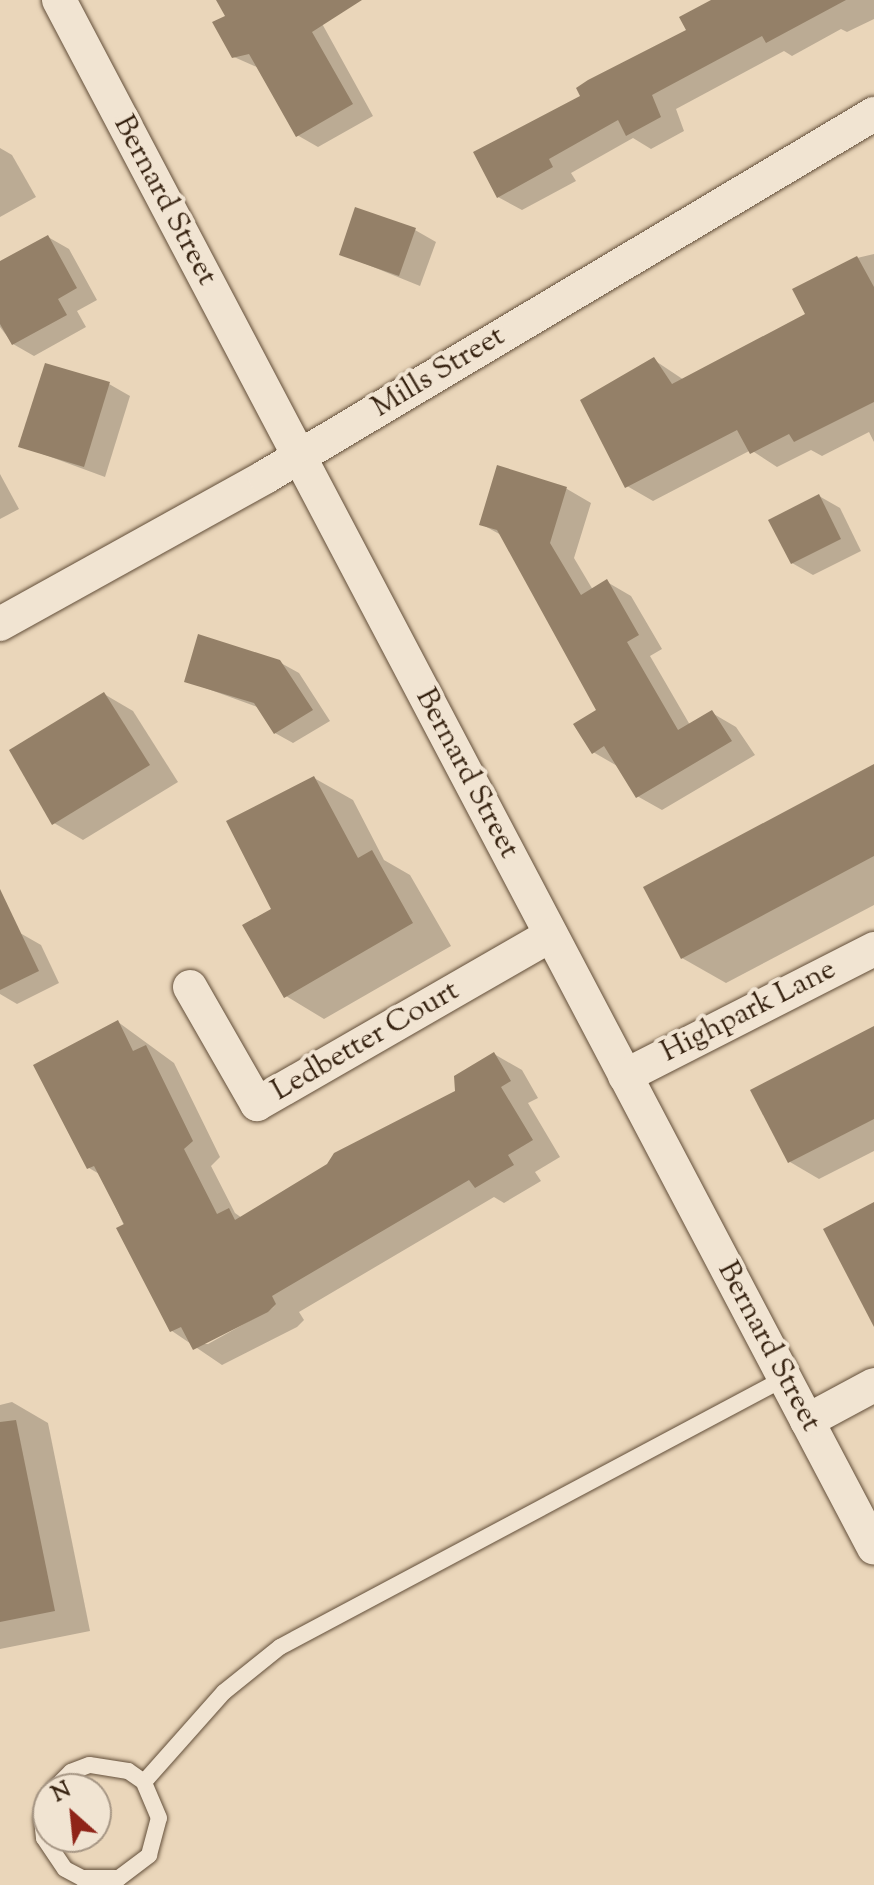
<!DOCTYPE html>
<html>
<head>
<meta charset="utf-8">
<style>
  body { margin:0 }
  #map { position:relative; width:874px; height:1885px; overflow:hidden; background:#ead6ba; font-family:"Sorts Mill Goudy",serif }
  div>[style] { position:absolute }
  .shadow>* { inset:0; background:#0003 }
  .building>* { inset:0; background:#948068 }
  .roads { filter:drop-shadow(0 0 2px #634f3a) drop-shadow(0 0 2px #634f3a) }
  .service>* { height:16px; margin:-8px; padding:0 8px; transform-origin:8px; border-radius:8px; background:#f1e4d2 }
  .minor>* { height:34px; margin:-17px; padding:0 17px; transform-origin:17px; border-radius:17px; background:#f1e4d2 }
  span { translate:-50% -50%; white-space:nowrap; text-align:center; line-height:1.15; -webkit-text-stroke:8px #f1e4d2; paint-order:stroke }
  .street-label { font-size:30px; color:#362210 }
  .north { position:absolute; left:32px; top:1773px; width:80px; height:80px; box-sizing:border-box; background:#f1e4d2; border:2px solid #a69684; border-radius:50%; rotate:333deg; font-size:22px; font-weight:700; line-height:32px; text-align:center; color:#362210 }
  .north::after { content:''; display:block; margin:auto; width:28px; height:36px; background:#8f2418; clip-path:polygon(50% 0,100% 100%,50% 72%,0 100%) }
</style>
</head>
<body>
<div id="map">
  <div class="shadow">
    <i style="clip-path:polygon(218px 0,309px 0,373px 116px,318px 147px,297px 135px,259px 68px,234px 57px,228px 16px)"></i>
    <i style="clip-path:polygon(715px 0,874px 0,874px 19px,847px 32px,841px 29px,792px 56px,784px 51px,676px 109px,684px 131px,651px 149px,633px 138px,571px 173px,576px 181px,522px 210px,498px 197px,583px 96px,688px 31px)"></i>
    <i style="clip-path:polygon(0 148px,12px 155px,36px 197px,0 217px)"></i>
    <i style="clip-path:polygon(415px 230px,436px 242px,420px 286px,341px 254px)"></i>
    <i style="clip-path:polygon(48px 237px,69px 249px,97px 300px,77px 311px,86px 327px,34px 356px,13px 344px,0 327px,0 263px)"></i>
    <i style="clip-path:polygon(874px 254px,874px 442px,869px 432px,822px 456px,811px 450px,777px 467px,751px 450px,653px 501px,627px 486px,654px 360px,684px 380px,808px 315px,857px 258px)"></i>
    <i style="clip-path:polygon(109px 384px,130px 396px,105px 477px,21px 446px)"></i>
    <i style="clip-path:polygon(499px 468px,567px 489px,591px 503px,574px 558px,593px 590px,607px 582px,631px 596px,662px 649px,650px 656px,690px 725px,712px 713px,736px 727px,755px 755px,662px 810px,637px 796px,619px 767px,593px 752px,599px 711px,503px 536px,481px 524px)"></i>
    <i style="clip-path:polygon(0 474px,19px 509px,0 519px)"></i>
    <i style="clip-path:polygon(819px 496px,840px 508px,861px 551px,813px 575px,792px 563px)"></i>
    <i style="clip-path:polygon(279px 662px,299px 673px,330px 721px,293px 743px,275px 733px,260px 708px,186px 681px)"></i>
    <i style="clip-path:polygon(104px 694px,133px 711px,178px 782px,83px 840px,54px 823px)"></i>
    <i style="clip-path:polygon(874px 767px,874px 905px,726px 983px,682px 958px)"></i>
    <i style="clip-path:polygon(314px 778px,353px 800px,384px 860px,410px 875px,451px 946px,324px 1019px,286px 996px)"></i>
    <i style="clip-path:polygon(20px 933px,41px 945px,59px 983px,17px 1004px,0 994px,0 942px)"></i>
    <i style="clip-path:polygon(evenodd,118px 1022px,174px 1063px,220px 1157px,211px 1166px,235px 1213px,242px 1218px,457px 1092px,494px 1054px,522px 1070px,538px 1098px,528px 1103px,560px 1157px,535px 1172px,541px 1181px,504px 1203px,494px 1197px,299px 1312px,304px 1320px,297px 1327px,222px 1365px,172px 1331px,101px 1175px,89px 1168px,118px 1022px,276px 1306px,208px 1344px,200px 1344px,276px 1306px)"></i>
    <i style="clip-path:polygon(874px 1028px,874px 1151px,819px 1179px,790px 1162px)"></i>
    <i style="clip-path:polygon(12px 1402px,48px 1423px,90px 1631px,0 1649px,0 1405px)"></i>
  </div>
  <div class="building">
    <i style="clip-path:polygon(216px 0,362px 0,312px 32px,353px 104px,296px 137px,249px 54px,232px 58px,212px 22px,225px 16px)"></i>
    <i style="clip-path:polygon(711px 0,846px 0,766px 43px,762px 36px,652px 95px,661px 117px,626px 136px,618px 120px,549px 159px,553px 167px,497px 198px,473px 152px,580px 96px,576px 88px,588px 80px,686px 30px,679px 17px)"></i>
    <i style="clip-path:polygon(355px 207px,416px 228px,399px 276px,339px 255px)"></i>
    <i style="clip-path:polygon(48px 235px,77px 288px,58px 299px,67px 315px,12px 345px,0 324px,0 261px)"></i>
    <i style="clip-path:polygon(857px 256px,874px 287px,874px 402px,794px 442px,789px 434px,750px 454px,737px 430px,625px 488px,580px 400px,654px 357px,672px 384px,805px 314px,792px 289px)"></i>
    <i style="clip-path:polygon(45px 363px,110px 382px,84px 467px,18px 447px)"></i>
    <i style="clip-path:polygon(497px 465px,567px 487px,550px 543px,581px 595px,607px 579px,639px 635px,627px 642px,678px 730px,712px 710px,732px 741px,636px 798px,604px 746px,592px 754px,573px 724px,596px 710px,497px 530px,479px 525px)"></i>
    <i style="clip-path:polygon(819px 494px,841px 539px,791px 564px,768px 520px)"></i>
    <i style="clip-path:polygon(198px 634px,280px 660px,313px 710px,274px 734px,254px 703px,184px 682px)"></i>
    <i style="clip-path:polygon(104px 692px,150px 765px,52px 825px,9px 750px)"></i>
    <i style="clip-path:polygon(874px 764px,874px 856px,681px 959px,643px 887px)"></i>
    <i style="clip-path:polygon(314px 776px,358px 858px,372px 850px,413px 923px,284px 998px,242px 925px,271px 909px,226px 821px)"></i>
    <i style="clip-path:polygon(0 889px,39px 971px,0 990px)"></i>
    <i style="clip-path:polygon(118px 1020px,133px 1051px,146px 1045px,193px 1141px,184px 1149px,217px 1214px,229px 1208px,235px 1220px,327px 1164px,334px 1153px,455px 1091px,454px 1076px,494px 1052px,511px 1081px,501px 1087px,533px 1140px,508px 1155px,514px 1165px,475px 1188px,469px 1180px,272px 1296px,276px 1304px,268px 1312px,193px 1350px,181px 1327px,170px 1332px,116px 1228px,124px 1224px,94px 1166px,87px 1169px,33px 1065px)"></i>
    <i style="clip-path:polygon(874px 1026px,874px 1119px,788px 1163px,750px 1090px)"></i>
    <i style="clip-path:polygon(874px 1202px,874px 1327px,823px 1229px)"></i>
    <i style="clip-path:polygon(16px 1420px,55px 1611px,0 1622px,0 1422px)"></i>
  </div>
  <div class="roads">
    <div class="service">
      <i style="left:144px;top:1782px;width:120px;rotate:-48.4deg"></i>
      <i style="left:224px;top:1692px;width:72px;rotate:-38.8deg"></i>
      <i style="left:280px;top:1647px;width:572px;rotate:-28.04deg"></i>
      <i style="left:48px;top:1798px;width:22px;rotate:106deg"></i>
      <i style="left:42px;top:1819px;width:19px;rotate:84deg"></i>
      <i style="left:44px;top:1838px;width:37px;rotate:56deg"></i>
      <i style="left:65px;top:1869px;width:19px;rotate:28deg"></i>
      <i style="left:82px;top:1878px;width:37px"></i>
      <i style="left:119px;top:1878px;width:38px;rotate:-37deg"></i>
      <i style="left:149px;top:1855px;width:38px;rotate:-75deg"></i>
      <i style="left:159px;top:1818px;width:39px;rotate:-113deg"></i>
      <i style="left:144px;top:1782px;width:19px;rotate:-145deg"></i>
      <i style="left:128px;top:1771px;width:39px;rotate:-171deg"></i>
      <i style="left:89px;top:1765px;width:19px;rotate:159deg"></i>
      <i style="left:71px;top:1772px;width:24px;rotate:135deg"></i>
    </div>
    <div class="minor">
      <i style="left:59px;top:0;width:1749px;rotate:62.23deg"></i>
      <i style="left:0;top:624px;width:303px;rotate:-29deg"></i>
      <i style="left:265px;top:477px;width:709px;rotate:-30.8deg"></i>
      <i style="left:190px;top:987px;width:135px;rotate:60.2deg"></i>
      <i style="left:257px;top:1104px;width:339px;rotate:-29.9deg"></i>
      <i style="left:625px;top:1076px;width:280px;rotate:-27deg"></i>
      <i style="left:807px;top:1421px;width:76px;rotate:-28.2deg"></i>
    </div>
  </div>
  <div class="street-label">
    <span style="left:164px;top:201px;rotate:62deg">Bernard Street</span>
    <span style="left:439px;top:373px;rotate:-31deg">Mills Street</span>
    <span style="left:466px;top:774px;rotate:62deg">Bernard Street</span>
    <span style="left:749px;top:1012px;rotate:-27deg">Highpark Lane</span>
    <span style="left:366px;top:1042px;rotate:-30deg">Ledbetter Court</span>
    <span style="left:768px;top:1347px;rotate:62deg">Bernard Street</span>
  </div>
  <div class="north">N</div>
</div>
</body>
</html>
